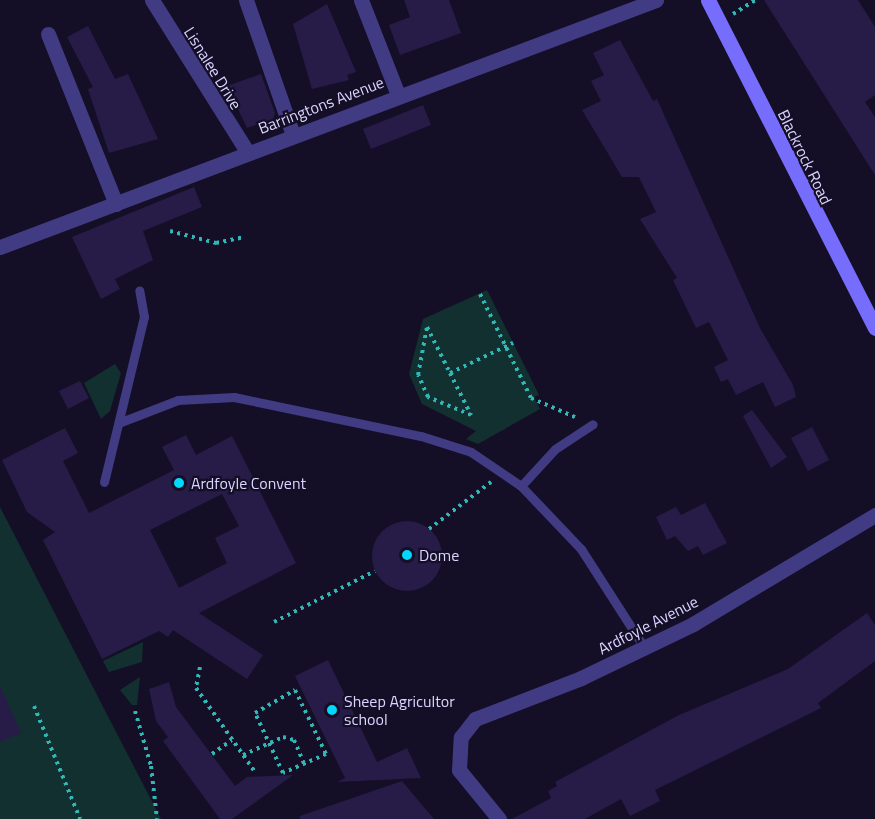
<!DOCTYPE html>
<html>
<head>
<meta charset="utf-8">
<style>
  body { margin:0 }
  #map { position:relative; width:875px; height:819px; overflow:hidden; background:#140f26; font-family:"Titillium Web",sans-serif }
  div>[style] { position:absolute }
  .green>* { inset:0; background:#123030 }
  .building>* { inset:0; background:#261c47 }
  .round { border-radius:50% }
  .path>* { height:4px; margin-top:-2px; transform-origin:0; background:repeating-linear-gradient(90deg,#31b7b5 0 3px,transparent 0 7.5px) }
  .lane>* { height:9px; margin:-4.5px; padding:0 4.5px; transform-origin:4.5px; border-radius:4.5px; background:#413b84 }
  .street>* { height:15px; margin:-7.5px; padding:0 7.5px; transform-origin:7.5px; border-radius:7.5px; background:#413b84 }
  .secondary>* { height:15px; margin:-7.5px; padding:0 7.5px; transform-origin:7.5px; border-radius:7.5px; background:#776dfd }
  .dots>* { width:16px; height:16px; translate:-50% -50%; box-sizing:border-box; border:3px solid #140f26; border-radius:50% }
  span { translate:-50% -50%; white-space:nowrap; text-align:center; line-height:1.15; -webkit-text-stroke:4.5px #140f26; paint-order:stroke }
  .street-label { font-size:16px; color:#dbd5ff }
  .poi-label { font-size:16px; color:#dbd5ff }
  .left { translate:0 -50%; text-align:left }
</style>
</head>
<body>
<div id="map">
  <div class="green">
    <i style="clip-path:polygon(487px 290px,539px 395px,534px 397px,540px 409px,478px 444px,466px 439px,476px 431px,422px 404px,409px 374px,423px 319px)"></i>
    <i style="clip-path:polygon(115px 364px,121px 373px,110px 411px,101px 419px,84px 383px)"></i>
    <i style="clip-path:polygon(0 507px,161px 819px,0 819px)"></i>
    <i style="clip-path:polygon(143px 642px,142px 662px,109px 672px,103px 661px)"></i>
    <i style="clip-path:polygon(140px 677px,137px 705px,132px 705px,120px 690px)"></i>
  </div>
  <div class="building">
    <i style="clip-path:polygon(404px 0,449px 0,461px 33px,400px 55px,389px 25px,410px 17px)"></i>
    <i style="clip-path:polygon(764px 0,858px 0,875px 27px,875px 95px,865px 102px,875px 117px,875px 175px)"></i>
    <i style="clip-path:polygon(327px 4px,356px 72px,347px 75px,349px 80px,312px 89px,293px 24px)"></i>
    <i style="clip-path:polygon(88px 26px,115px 79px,128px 74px,158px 139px,109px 153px,88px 89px,93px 87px,67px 37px)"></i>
    <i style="clip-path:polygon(620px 40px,653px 101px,657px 99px,760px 328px,793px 385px,796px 397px,775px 407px,763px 382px,736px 395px,728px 379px,721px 382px,714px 367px,728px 360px,709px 322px,696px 328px,673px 280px,677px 278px,640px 219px,656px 212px,639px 177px,622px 177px,582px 110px,601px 101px,591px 81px,604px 75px,593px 53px)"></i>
    <i style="clip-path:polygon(261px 74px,275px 113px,273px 119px,247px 128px,227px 86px)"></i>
    <i style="clip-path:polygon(423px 105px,431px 125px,371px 149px,363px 129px)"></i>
    <i style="clip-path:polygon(194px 187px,202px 207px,143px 231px,153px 260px,115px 279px,120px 289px,101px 299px,72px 237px)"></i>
    <i style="clip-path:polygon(80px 381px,89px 398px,68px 409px,59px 391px)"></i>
    <i style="clip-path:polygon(752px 410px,787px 457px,771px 468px,743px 416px)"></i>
    <i style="clip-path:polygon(812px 427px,829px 460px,808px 471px,791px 438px)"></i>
    <i style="clip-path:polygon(evenodd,65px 428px,78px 453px,63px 461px,89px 513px,174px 470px,162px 447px,186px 435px,196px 455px,232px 436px,296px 563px,199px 613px,263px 655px,247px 679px,173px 630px,168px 637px,159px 631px,102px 659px,43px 540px,55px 532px,27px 512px,2px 460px,65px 428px,222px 494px,239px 526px,215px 538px,227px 563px,179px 588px,150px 530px,222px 494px)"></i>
    <i style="clip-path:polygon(705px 503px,727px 543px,703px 555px,698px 546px,688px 551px,675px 536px,667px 540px,656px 517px,676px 507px,681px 515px)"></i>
    <i class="round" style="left:372px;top:521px;width:70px;height:70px"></i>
    <i style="clip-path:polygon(867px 613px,875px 625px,875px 661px,818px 703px,821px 708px,655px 790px,660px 801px,630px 816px,621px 799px,585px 819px,512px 819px,551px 798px,548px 791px,557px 786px,555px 782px,679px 715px,788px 669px)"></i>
    <i style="clip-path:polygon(328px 660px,377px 762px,407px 748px,421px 778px,337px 782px,345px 778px,295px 676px)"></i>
    <i style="clip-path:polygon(169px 682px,176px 707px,235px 786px,247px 777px,293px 775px,232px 819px,220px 819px,163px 741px,168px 737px,156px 721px,149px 689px)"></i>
    <i style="clip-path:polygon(0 686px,21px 733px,0 742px)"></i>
    <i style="clip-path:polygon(402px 781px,434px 819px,300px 819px,300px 816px)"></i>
  </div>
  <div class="path">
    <i style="left:733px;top:14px;width:26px;rotate:-32deg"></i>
    <i style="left:170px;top:231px;width:48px;rotate:14.6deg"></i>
    <i style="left:216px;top:243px;width:29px;rotate:-12deg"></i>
    <i style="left:480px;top:294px;width:116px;rotate:63.9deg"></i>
    <i style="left:531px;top:398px;width:48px;rotate:23.4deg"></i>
    <i style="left:450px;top:373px;width:47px;rotate:63.4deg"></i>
    <i style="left:471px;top:415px;width:47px;rotate:-157.3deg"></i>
    <i style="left:428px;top:397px;width:24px;rotate:-114deg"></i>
    <i style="left:418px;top:375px;width:49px;rotate:-79.4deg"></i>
    <i style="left:427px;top:327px;width:51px;rotate:63.4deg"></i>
    <i style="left:450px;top:373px;width:70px;rotate:-25.5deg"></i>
    <i style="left:429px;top:529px;width:78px;rotate:-37.2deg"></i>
    <i style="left:274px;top:622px;width:113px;rotate:-26.8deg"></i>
    <i style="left:200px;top:667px;width:21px;rotate:101deg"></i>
    <i style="left:196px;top:688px;width:103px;rotate:54.9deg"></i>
    <i style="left:295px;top:690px;width:71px;rotate:64.2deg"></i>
    <i style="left:326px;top:754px;width:47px;rotate:156.2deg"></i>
    <i style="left:283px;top:773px;width:66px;rotate:-115deg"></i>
    <i style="left:255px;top:713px;width:46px;rotate:-29.9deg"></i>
    <i style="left:34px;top:706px;width:122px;rotate:67.8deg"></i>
    <i style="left:135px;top:711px;width:57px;rotate:73.8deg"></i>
    <i style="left:151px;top:766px;width:53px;rotate:83.5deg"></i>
    <i style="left:212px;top:754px;width:24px;rotate:-35deg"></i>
    <i style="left:243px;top:755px;width:44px;rotate:-24.2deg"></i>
    <i style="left:283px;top:737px;width:11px;rotate:15deg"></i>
    <i style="left:294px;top:740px;width:25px;rotate:67deg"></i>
  </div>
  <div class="lane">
    <i style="left:121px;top:422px;width:61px;rotate:-21.1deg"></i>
    <i style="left:178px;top:400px;width:56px;rotate:-3.1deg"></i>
    <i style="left:234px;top:397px;width:191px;rotate:11.8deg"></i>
    <i style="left:421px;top:436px;width:52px;rotate:17.7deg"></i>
    <i style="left:471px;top:452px;width:60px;rotate:34.2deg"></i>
    <i style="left:521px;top:486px;width:87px;rotate:46.4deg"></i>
    <i style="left:581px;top:549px;width:117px;rotate:57.3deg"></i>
    <i style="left:104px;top:482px;width:170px;rotate:-76.4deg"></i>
    <i style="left:144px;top:317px;width:27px;rotate:-100deg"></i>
    <i style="left:521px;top:486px;width:50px;rotate:-47.4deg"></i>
    <i style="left:555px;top:449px;width:45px;rotate:-33.3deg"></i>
  </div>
  <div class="street">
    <i style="left:152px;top:0;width:181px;rotate:57.9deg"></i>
    <i style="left:246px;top:0;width:143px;rotate:70.8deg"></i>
    <i style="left:361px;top:0;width:102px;rotate:68.7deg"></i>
    <i style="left:48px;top:34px;width:183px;rotate:68.2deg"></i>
    <i style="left:0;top:247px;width:701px;rotate:-20.63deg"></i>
    <i style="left:499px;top:819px;width:63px;rotate:-129.2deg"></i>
    <i style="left:459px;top:770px;width:33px;rotate:-87deg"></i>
    <i style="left:461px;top:737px;width:23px;rotate:-52deg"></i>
    <i style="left:475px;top:719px;width:114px;rotate:-21.1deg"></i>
    <i style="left:581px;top:678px;width:124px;rotate:-25.7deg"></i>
    <i style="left:693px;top:624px;width:212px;rotate:-30.9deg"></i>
  </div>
  <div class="secondary">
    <i style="left:708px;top:0;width:368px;rotate:63deg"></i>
  </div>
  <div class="dots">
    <i style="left:179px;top:483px;background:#03d8fc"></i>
    <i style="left:407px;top:555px;background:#03d8fc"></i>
    <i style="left:332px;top:710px;background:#03d8fc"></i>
  </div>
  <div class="street-label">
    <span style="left:213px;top:68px;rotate:58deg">Lisnalee Drive</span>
    <span style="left:321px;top:105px;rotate:-21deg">Barringtons Avenue</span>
    <span style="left:805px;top:157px;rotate:64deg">Blackrock Road</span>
    <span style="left:648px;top:625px;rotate:-27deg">Ardfoyle Avenue</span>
  </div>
  <div class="poi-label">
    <span class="left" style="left:191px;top:483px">Ardfoyle Convent</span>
    <span class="left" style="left:419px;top:555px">Dome</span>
    <span class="left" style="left:344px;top:710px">Sheep Agricultor<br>school</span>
  </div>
</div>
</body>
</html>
